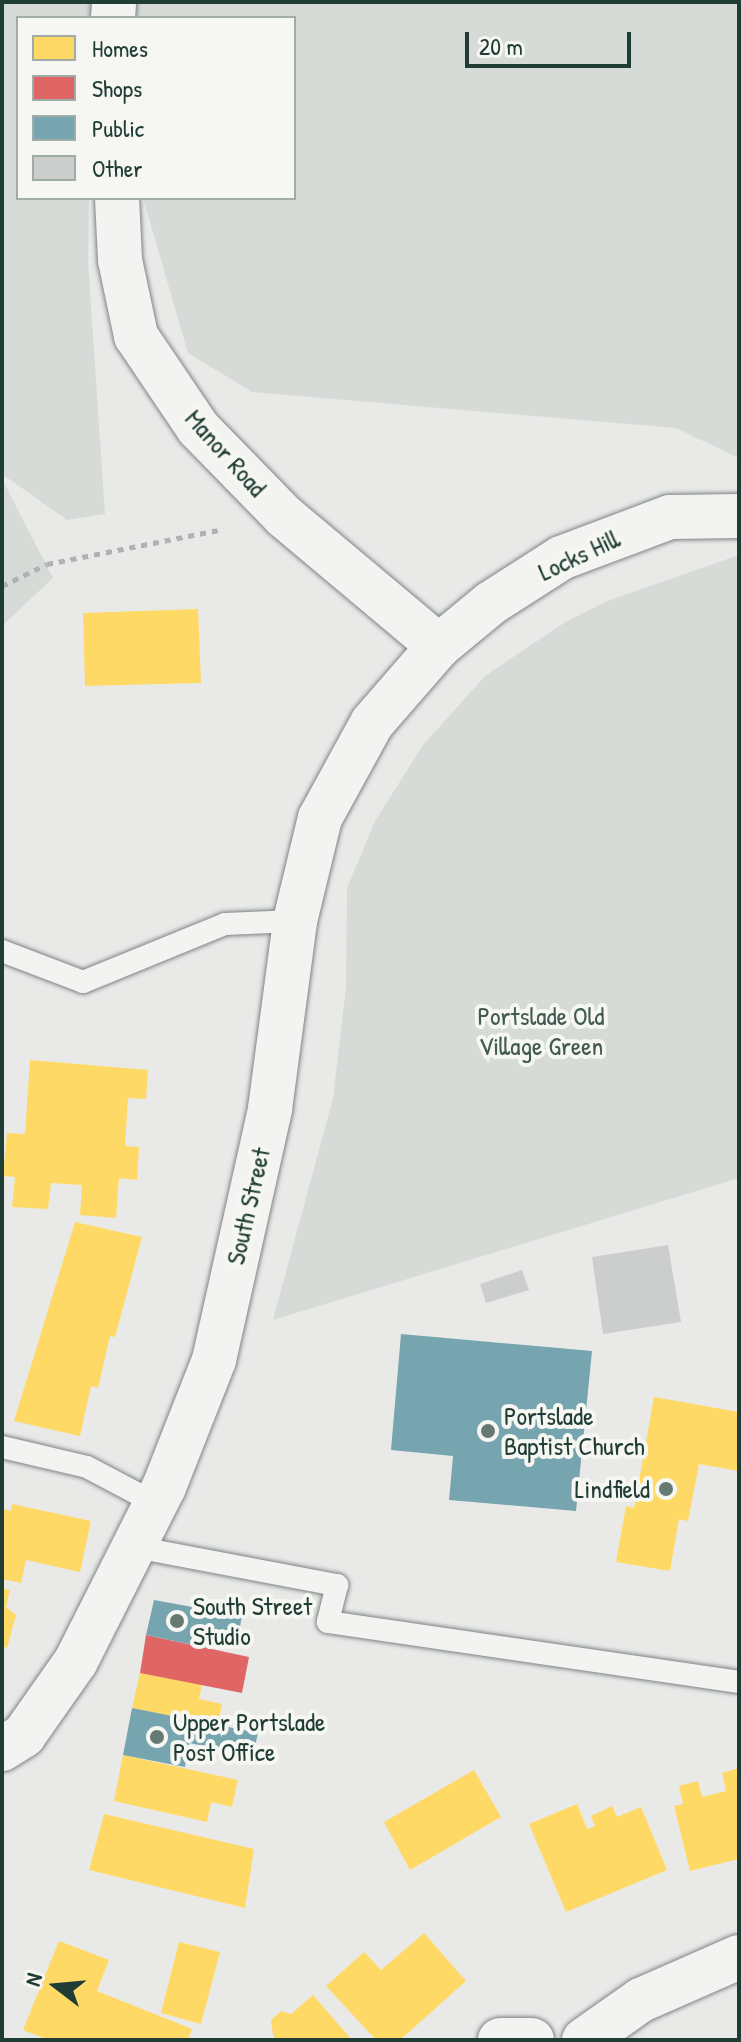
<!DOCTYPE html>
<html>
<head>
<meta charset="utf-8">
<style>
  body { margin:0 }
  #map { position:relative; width:741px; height:2042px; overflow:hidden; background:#e9eae8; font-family:"Patrick Hand",sans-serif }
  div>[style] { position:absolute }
  .green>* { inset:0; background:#d6dbd7 }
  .homes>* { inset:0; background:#ffd966 }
  .shops>* { inset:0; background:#e06666 }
  .public>* { inset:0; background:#76a5af }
  .building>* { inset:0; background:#cbcecc }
  .path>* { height:5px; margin-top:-2.5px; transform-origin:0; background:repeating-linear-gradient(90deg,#aeb2b0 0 6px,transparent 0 12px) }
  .roads { filter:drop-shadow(0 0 2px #7f8583) drop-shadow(0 0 2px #7f8583) }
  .lane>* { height:22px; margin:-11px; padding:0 11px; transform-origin:11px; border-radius:11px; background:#f3f3f1 }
  .street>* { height:44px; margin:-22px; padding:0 22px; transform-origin:22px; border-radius:22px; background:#f3f3f1 }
  .secondary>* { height:44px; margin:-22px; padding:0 22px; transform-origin:22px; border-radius:22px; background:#f3f3f1 }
  .dots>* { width:22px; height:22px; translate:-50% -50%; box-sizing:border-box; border:4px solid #f6f6f2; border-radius:50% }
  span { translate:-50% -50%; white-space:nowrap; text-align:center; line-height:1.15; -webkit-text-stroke:8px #f6f6f2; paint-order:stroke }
  .street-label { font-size:26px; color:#1f3d34 }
  .park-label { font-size:26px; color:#415a52 }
  .poi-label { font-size:26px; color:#1f3d34 }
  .left { translate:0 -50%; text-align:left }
  .right { translate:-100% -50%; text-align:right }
  .frame { position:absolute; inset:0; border:4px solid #1f3d34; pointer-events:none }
  .legend { position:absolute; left:16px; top:16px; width:280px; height:184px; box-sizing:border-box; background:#f6f6f2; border:2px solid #a0aca6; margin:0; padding:10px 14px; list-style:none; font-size:24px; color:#1f3d34 }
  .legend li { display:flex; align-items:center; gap:16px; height:40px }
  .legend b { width:40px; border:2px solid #a0aca6 }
  .north { position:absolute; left:16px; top:1946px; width:80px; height:80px; -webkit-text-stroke:6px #f6f6f2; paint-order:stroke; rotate:286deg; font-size:22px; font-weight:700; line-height:32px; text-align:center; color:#1f3d34 }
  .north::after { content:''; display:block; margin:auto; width:28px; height:36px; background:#1f3d34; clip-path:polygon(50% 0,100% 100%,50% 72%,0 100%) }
  .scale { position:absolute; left:465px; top:32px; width:166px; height:36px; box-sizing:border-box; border:4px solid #1f3d34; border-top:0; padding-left:10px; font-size:24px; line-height:28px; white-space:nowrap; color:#1f3d34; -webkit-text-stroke:6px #f6f6f2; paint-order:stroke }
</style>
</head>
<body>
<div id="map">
  <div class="green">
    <i style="clip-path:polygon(2px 2px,739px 2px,739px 458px,676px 428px,252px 392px,188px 353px,143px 198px,294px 198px,294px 18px,18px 18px,18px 198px,89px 198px,88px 262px,105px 514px,67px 520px,2px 474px)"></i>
    <i style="clip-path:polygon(2px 479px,53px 578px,2px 626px)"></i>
    <i style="clip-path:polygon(739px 555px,739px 1178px,273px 1320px,333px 1098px,346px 988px,347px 888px,375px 821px,423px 745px,485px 676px,567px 621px,607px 601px)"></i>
  </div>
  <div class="homes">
    <i style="clip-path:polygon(198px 609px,201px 683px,85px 686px,83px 613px)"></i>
    <i style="clip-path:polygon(30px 1060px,148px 1070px,146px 1099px,128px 1098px,125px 1146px,139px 1147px,137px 1180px,119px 1178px,116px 1218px,80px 1215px,82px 1185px,51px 1183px,48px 1209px,12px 1207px,15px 1177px,3px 1176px,7px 1133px,25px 1134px)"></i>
    <i style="clip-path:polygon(75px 1222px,142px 1237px,115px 1337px,110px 1336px,98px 1388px,91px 1386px,80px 1436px,14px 1421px)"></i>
    <i style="clip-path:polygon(654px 1397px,739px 1412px,739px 1471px,699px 1464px,688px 1521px,679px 1519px,670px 1571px,616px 1562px,626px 1506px,634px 1508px)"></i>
    <i style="clip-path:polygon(12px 1504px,91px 1521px,80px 1572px,26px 1560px,21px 1583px,2px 1579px,2px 1509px,11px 1511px)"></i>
    <i style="clip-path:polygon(2px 1588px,10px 1590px,6px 1607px,16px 1615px,7px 1648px,2px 1646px)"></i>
    <i style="clip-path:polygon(140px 1673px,202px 1684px,199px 1699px,222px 1704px,218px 1725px,132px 1708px)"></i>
    <i style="clip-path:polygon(123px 1755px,238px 1780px,232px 1807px,211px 1802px,207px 1822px,114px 1801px)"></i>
    <i style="clip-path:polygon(739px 1768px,739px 1859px,690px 1871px,674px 1806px,683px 1804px,679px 1786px,698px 1781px,702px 1797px,726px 1791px,722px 1773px)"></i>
    <i style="clip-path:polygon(474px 1770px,501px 1817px,410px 1870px,384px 1822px)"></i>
    <i style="clip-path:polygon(577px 1804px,587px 1829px,595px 1826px,591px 1816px,612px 1806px,617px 1817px,641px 1807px,667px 1870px,566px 1912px,529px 1824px)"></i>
    <i style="clip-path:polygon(104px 1814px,254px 1849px,245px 1908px,89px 1870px)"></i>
    <i style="clip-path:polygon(424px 1933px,466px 1981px,400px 2040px,376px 2040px,326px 1986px,364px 1952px,381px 1970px)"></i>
    <i style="clip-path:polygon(59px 1941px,109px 1960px,97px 1991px,192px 2029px,188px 2040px,49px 2040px,23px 2030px)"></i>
    <i style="clip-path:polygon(179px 1942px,220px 1952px,201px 2024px,161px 2013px)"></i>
    <i style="clip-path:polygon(313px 1995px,352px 2040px,277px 2040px,273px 2035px,271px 2020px,281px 2011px,291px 2014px)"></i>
  </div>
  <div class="shops">
    <i style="clip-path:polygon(146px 1635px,249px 1657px,242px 1693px,140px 1673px)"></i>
  </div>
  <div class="public">
    <i style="clip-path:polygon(401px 1334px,592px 1351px,576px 1511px,449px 1500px,453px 1456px,391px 1450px)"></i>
    <i style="clip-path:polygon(154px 1600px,242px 1616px,238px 1638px,210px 1632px,208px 1648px,146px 1635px)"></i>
    <i style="clip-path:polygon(132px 1708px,258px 1733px,253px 1755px,189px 1743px,185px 1767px,123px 1755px)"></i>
  </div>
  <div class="building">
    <i style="clip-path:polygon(668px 1245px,681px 1322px,603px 1334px,592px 1257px)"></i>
    <i style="clip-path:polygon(522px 1270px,529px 1290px,486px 1303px,480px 1284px)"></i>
  </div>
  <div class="path">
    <i style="left:2px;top:586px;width:50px;rotate:-26.1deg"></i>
    <i style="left:47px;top:564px;width:180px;rotate:-11.2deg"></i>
  </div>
  <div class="roads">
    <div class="lane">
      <i style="left:2px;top:951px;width:87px;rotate:20.9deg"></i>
      <i style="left:83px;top:982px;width:153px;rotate:-22.2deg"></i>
      <i style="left:225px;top:924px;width:70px;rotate:-2.5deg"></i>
      <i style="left:2px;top:1447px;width:87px;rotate:13.2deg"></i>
      <i style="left:87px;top:1467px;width:77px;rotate:27.9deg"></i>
      <i style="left:135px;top:1547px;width:206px;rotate:10.7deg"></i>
      <i style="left:337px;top:1585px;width:38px;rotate:104deg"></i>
      <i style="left:328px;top:1622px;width:415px;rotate:8.3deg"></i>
    </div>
    <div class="street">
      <i style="left:113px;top:18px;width:16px;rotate:-86deg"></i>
      <i style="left:117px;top:198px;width:62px;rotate:87.2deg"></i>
      <i style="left:120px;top:260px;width:78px;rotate:78.1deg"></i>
      <i style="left:136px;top:336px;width:111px;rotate:56deg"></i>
      <i style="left:198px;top:428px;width:124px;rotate:45.7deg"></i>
      <i style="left:285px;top:517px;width:201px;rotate:40deg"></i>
      <i style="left:500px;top:2040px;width:32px"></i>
      <i style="left:584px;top:2040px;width:70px;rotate:-35.1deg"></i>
      <i style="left:641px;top:2000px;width:107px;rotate:-23.7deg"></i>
    </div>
    <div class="secondary">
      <i style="left:2px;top:1749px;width:26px;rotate:-32deg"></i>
      <i style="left:24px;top:1735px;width:90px;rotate:-54.9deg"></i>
      <i style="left:76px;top:1661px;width:195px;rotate:-63.2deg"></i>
      <i style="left:164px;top:1487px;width:136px;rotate:-68.5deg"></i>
      <i style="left:214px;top:1360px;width:257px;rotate:-77.4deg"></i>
      <i style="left:270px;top:1109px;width:190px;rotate:-82.4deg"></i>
      <i style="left:295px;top:921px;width:106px;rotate:-76.4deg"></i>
      <i style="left:320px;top:818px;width:108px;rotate:-61.3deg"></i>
      <i style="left:372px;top:723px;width:102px;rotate:-49deg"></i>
      <i style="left:439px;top:646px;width:67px;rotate:-39.6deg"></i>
      <i style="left:491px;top:603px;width:83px;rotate:-32.7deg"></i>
      <i style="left:561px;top:558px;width:116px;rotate:-20.6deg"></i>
      <i style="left:670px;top:517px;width:69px;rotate:-0.8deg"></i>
    </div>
  </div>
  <div class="dots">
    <i style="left:488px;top:1431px;background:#667a73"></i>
    <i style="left:666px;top:1489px;background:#667a73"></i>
    <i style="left:177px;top:1621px;background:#667a73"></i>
    <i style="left:157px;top:1737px;background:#667a73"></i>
  </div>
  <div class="street-label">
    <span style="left:226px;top:453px;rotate:48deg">Manor Road</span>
    <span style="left:579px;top:555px;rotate:-25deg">Locks Hill</span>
    <span style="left:248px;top:1206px;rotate:-77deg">South Street</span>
  </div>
  <div class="park-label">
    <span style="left:541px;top:1031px">Portslade Old<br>Village Green</span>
  </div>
  <div class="poi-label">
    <span class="left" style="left:504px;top:1431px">Portslade<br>Baptist Church</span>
    <span class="right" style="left:650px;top:1489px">Lindfield</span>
    <span class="left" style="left:193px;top:1621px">South Street<br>Studio</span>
    <span class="left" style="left:173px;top:1737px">Upper Portslade<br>Post Office</span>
  </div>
  <div class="frame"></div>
  <ul class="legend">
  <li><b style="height:22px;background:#ffd966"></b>Homes</li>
  <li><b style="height:22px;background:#e06666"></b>Shops</li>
  <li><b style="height:22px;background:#76a5af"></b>Public</li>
  <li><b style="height:22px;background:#cbcecc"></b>Other</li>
  </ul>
  <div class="north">N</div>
  <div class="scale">20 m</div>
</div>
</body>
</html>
